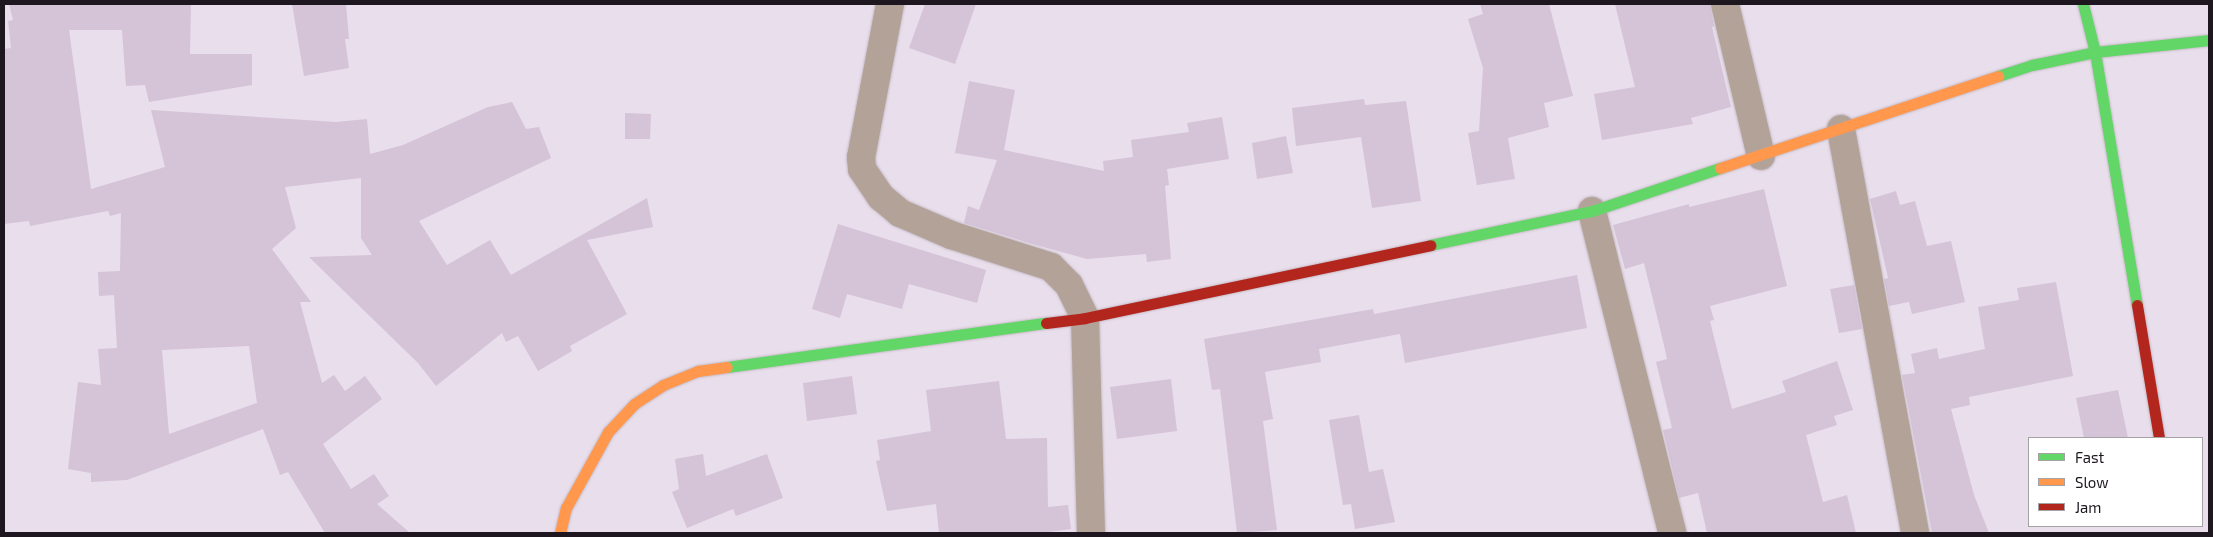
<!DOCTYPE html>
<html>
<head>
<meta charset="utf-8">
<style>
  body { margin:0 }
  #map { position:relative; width:2213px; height:537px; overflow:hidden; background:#e9deeb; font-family:"Exo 2",sans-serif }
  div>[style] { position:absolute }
  .building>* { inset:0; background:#d5c3d8 }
  .roads { filter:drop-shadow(0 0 1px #c4bbc6) drop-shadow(0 0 1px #c4bbc6) }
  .street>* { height:28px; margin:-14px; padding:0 14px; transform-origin:14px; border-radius:14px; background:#b3a298 }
  .fast>* { height:11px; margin:-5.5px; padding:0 5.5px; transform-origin:5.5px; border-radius:5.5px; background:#63d668 }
  .slow>* { height:11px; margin:-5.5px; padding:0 5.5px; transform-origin:5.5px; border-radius:5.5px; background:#ff974d }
  .jam>* { height:11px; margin:-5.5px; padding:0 5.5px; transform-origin:5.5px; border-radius:5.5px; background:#b3261e }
  span { translate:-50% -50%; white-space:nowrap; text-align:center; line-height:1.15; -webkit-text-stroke:4px #fff; paint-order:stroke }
  .frame { position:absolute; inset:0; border:5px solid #1e1720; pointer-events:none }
  .legend { position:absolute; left:2028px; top:437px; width:175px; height:90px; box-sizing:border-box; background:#fff; border:1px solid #a5a2a6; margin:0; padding:6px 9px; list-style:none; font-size:15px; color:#1e1720 }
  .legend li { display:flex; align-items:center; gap:10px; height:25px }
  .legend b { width:25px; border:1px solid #a5a2a6 }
</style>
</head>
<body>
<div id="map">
  <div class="building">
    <i style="clip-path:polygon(evenodd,9px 4px,191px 4px,190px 54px,252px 54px,252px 85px,149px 102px,145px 85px,126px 86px,122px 30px,69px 30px,91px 189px,165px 167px,151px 110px,336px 122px,367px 119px,370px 154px,403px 145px,488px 107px,512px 102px,526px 129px,539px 127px,551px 158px,419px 221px,447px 265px,490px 240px,511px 275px,647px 198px,653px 227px,587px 240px,627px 314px,570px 346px,572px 351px,538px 371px,518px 336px,506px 342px,502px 333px,436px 386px,418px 363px,309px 257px,372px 255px,361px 238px,361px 178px,285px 187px,296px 228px,272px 249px,311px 302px,300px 302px,322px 383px,334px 375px,345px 391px,365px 376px,382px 399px,323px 444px,351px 489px,374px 474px,389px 496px,377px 504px,410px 533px,325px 533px,288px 472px,280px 475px,263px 429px,127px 480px,91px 482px,91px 473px,68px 469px,78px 382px,101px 385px,98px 349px,117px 348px,114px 295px,99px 296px,98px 272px,120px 271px,121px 213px,110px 216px,108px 211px,30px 226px,29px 221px,4px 224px,4px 49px,11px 48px,8px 21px,13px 20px,9px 4px,249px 346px,257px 403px,169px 434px,162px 350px,249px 346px)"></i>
    <i style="clip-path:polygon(292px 4px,346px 4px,349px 39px,345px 39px,349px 68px,304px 76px)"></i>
    <i style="clip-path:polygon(925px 4px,976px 4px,955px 64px,909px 48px)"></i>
    <i style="clip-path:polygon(1480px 4px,1549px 4px,1573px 96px,1544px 103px,1549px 127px,1508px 138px,1515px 179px,1477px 185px,1468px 133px,1479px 131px,1483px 68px,1468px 19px,1483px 14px)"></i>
    <i style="clip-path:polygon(1615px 4px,1710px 4px,1714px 26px,1712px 27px,1731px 107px,1691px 118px,1693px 124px,1602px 140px,1594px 94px,1635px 87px)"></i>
    <i style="clip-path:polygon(969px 81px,1015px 90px,1004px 150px,1104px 171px,1103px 161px,1133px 157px,1131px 140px,1189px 132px,1187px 123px,1222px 117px,1229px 159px,1167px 169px,1169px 185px,1165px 186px,1171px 259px,1147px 262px,1146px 254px,1087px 259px,1029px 243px,964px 223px,968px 206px,979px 210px,997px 160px,955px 153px)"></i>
    <i style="clip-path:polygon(1364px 99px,1365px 105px,1406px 101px,1421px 201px,1372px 208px,1361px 137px,1296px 146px,1292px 108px)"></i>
    <i style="clip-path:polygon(625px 113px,651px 114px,650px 139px,625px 139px)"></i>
    <i style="clip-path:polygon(1286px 136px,1293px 173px,1257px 179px,1252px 143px)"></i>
    <i style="clip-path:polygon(1764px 189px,1787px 286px,1710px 306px,1714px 320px,1710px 321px,1732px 409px,1786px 392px,1782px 381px,1837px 361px,1853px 410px,1834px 416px,1837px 425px,1806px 435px,1823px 502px,1847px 495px,1856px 533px,1707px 533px,1698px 493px,1679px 498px,1663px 430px,1672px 428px,1656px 362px,1667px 359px,1664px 345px,1644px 263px,1625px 269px,1613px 225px,1689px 204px,1689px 207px)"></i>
    <i style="clip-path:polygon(1896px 191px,1900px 205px,1915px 201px,1927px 246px,1951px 241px,1965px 302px,1912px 314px,1909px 302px,1889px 306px,1884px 279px,1888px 278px,1870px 199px)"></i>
    <i style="clip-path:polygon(838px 224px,986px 270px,977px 303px,909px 284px,902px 309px,847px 294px,840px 318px,812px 309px)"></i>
    <i style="clip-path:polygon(1577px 275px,1587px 328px,1405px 363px,1400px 334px,1319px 349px,1321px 362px,1265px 372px,1273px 419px,1263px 421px,1277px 530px,1237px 533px,1220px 389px,1212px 390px,1204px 339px,1373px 309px,1374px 314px)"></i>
    <i style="clip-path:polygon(2056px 282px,2073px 376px,1969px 397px,1970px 405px,1951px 409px,1974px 495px,1989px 533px,1932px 533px,1902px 375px,1915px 373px,1911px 354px,1937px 348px,1939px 359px,1985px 349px,1978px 307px,2019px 300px,2017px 288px)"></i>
    <i style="clip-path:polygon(1854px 285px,1862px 329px,1839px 333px,1830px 289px)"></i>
    <i style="clip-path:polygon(852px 376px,857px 414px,807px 421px,803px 383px)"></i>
    <i style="clip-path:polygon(1171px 379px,1177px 431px,1117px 439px,1110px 387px)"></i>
    <i style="clip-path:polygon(999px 381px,1006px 439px,1047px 438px,1048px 507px,1068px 505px,1071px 529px,1041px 533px,939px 533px,936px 504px,887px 511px,876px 461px,880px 460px,877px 440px,931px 431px,926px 390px)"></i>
    <i style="clip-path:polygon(2118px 390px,2128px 438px,2084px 438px,2076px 398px)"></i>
    <i style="clip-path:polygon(1359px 415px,1369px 472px,1383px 469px,1395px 522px,1355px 529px,1351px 504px,1343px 505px,1329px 420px)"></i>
    <i style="clip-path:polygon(703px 454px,706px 476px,767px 454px,783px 498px,736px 516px,733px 509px,687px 528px,672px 492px,679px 489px,675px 459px)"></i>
  </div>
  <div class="roads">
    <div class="street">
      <i style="left:890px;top:4px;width:156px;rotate:100.7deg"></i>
      <i style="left:861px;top:157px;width:12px;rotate:85deg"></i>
      <i style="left:862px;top:169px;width:34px;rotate:56deg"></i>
      <i style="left:881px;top:197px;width:25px;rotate:40deg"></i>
      <i style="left:900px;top:213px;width:56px;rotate:23.3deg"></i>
      <i style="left:951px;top:235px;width:105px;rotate:17.7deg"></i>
      <i style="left:1051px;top:267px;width:25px;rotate:45deg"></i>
      <i style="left:1069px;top:285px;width:37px;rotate:64deg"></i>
      <i style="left:1085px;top:318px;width:215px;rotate:88.4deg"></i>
      <i style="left:1725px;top:4px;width:156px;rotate:76.7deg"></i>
      <i style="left:1841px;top:129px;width:411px;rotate:79.6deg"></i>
      <i style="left:1592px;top:211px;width:332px;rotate:76deg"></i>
    </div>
    <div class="fast">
      <i style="left:2083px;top:4px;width:49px;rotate:76deg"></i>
      <i style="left:2095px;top:52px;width:256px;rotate:80.6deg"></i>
      <i style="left:1998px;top:76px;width:36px;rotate:-18deg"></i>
      <i style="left:2032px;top:65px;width:64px;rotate:-11.7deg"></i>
      <i style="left:2095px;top:52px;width:115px;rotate:-6deg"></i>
      <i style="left:1430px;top:245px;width:166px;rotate:-11.9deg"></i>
      <i style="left:1592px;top:211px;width:135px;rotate:-18.6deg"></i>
      <i style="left:727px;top:367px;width:322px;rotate:-7.9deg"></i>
    </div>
    <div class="slow">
      <i style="left:1720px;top:168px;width:293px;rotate:-18.3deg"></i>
      <i style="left:560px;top:533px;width:26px;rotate:-77deg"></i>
      <i style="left:566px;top:508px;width:87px;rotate:-61.1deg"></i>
      <i style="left:608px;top:432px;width:38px;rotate:-47deg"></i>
      <i style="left:634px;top:404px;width:35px;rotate:-33deg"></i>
      <i style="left:663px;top:385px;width:38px;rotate:-22deg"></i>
      <i style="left:698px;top:371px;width:29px;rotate:-8deg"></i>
    </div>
    <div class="jam">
      <i style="left:2137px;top:305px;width:135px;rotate:80.6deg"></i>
      <i style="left:1046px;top:323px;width:39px;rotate:-7deg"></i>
      <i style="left:1085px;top:318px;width:353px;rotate:-11.9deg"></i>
    </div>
  </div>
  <div class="frame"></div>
  <ul class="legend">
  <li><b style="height:6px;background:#63d668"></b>Fast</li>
  <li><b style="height:6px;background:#ff974d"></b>Slow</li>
  <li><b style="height:6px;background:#b3261e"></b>Jam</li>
  </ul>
</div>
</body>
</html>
